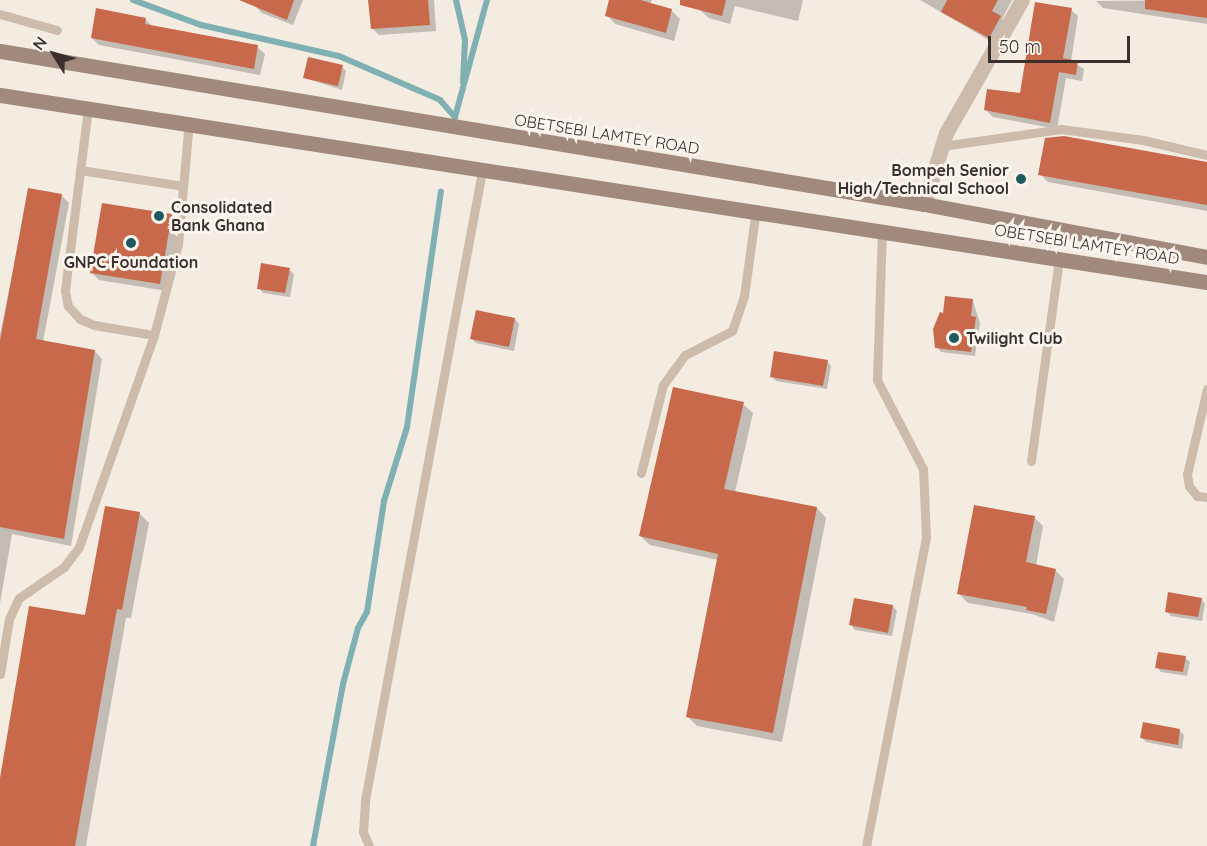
<!DOCTYPE html>
<html>
<head>
<meta charset="utf-8">
<style>
  body { margin:0 }
  #map { position:relative; width:1207px; height:846px; overflow:hidden; background:#f4ebe1; font-family:Quicksand,sans-serif }
  div>[style] { position:absolute }
  .shadow>* { inset:0; background:#0003 }
  .stream>* { height:6px; margin:-3px; padding:0 3px; transform-origin:3px; border-radius:3px; background:#7fb0b2 }
  .building>* { inset:0; background:#c8694b }
  .service>* { height:9px; margin:-4.5px; padding:0 4.5px; transform-origin:4.5px; border-radius:4.5px; background:#cdbbac }
  .minor>* { height:15px; margin:-7.5px; padding:0 7.5px; transform-origin:7.5px; border-radius:7.5px; background:#cdbbac }
  .secondary>* { height:15px; margin:-7.5px; padding:0 7.5px; transform-origin:7.5px; border-radius:7.5px; background:#a18a7d }
  .dots>* { width:16px; height:16px; translate:-50% -50%; box-sizing:border-box; border:3px solid #fbf5ee; border-radius:50% }
  span { translate:-50% -50%; white-space:nowrap; text-align:center; line-height:1.15; -webkit-text-stroke:6px #fbf5ee; paint-order:stroke }
  .street-label { font-size:16px; color:#3b302b }
  .poi-label { font-size:16px; color:#3b302b; font-weight:700 }
  .right { translate:-100% -50%; text-align:right }
  .left { translate:0 -50%; text-align:left }
  .north { position:absolute; left:24px; top:24px; width:60px; height:60px; -webkit-text-stroke:4px #fbf5ee; paint-order:stroke; rotate:307deg; font-size:16px; font-weight:700; line-height:24px; text-align:center; color:#3b302b }
  .north::after { content:''; display:block; margin:auto; width:21px; height:27px; background:#3b302b; clip-path:polygon(50% 0,100% 100%,50% 72%,0 100%) }
  .scale { position:absolute; left:988px; top:36px; width:142px; height:27px; box-sizing:border-box; border:3px solid #3b302b; border-top:0; padding-left:8px; font-size:18px; line-height:21px; white-space:nowrap; color:#3b302b; -webkit-text-stroke:4px #fbf5ee; paint-order:stroke }
</style>
</head>
<body>
<div id="map">
  <div class="shadow">
    <i style="clip-path:polygon(259px 0,303px 0,293px 25px,262px 13px,256px 7px)"></i>
    <i style="clip-path:polygon(370px 0,434px 0,436px 31px,379px 35px,372px 28px)"></i>
    <i style="clip-path:polygon(611px 0,652px 0,650px 4px,672px 11px,680px 19px,674px 41px,615px 24px,607px 15px)"></i>
    <i style="clip-path:polygon(703px 0,803px 0,798px 21px,735px 6px,730px 24px,709px 18px,700px 10px)"></i>
    <i style="clip-path:polygon(920px 0,1012px 0,1002px 19px,1010px 27px,999px 46px)"></i>
    <i style="clip-path:polygon(1207px 0,1207px 24px,1103px 8px,1096px 1px)"></i>
    <i style="clip-path:polygon(1071px 10px,1078px 16px,1071px 61px,1084px 69px,1082px 81px,1066px 78px,1057px 129px,993px 117px,986px 110px,1021px 95px)"></i>
    <i style="clip-path:polygon(145px 19px,153px 27px,257px 47px,265px 54px,260px 75px,99px 45px,92px 38px)"></i>
    <i style="clip-path:polygon(342px 67px,346px 71px,342px 90px,305px 78px)"></i>
    <i style="clip-path:polygon(1207px 163px,1207px 211px,1048px 182px,1040px 174px)"></i>
    <i style="clip-path:polygon(29px 190px,61px 195px,69px 203px,43px 342px,95px 351px,102px 359px,71px 546px,12px 534px,0 603px,0 335px)"></i>
    <i style="clip-path:polygon(171px 215px,178px 222px,167px 291px,99px 280px,92px 273px)"></i>
    <i style="clip-path:polygon(289px 270px,294px 274px,290px 297px,263px 293px,259px 288px)"></i>
    <i style="clip-path:polygon(973px 301px,980px 323px,975px 356px,941px 352px,937px 347px,944px 314px)"></i>
    <i style="clip-path:polygon(515px 319px,519px 324px,514px 351px,476px 343px,472px 339px)"></i>
    <i style="clip-path:polygon(827px 361px,831px 366px,827px 389px,776px 381px,771px 376px)"></i>
    <i style="clip-path:polygon(743px 404px,753px 413px,735px 492px,817px 508px,826px 518px,782px 742px,697px 726px,688px 717px,718px 560px,650px 545px,640px 536px)"></i>
    <i style="clip-path:polygon(139px 513px,149px 523px,131px 618px,126px 618px,86px 846px,0 846px,0 787px)"></i>
    <i style="clip-path:polygon(1034px 517px,1043px 526px,1036px 566px,1055px 570px,1064px 579px,1054px 622px,1032px 614px,968px 603px,959px 594px)"></i>
    <i style="clip-path:polygon(1201px 599px,1205px 604px,1202px 621px,1171px 616px,1166px 611px)"></i>
    <i style="clip-path:polygon(893px 606px,897px 611px,892px 636px,855px 630px,851px 625px)"></i>
    <i style="clip-path:polygon(1185px 658px,1190px 662px,1187px 676px,1161px 672px,1157px 667px)"></i>
    <i style="clip-path:polygon(1180px 731px,1184px 735px,1182px 749px,1146px 742px,1141px 737px)"></i>
  </div>
  <div class="stream">
    <i style="left:133px;top:0;width:72px;rotate:20.2deg"></i>
    <i style="left:201px;top:25px;width:141px;rotate:12.7deg"></i>
    <i style="left:339px;top:56px;width:110px;rotate:23.5deg"></i>
    <i style="left:440px;top:100px;width:23px;rotate:49deg"></i>
    <i style="left:456px;top:0;width:41px;rotate:77.3deg"></i>
    <i style="left:465px;top:40px;width:42px;rotate:92.7deg"></i>
    <i style="left:455px;top:117px;width:121px;rotate:-74.7deg"></i>
    <i style="left:313px;top:846px;width:165px;rotate:-79.5deg"></i>
    <i style="left:343px;top:684px;width:58px;rotate:-75deg"></i>
    <i style="left:358px;top:628px;width:18px;rotate:-61deg"></i>
    <i style="left:367px;top:612px;width:112px;rotate:-81.3deg"></i>
    <i style="left:384px;top:501px;width:77px;rotate:-72.7deg"></i>
    <i style="left:407px;top:427px;width:238px;rotate:-81.8deg"></i>
  </div>
  <div class="building">
    <i style="clip-path:polygon(239px 0,294px 0,287px 20px)"></i>
    <i style="clip-path:polygon(368px 0,428px 0,430px 25px,371px 29px)"></i>
    <i style="clip-path:polygon(609px 0,640px 0,672px 9px,666px 33px,605px 16px)"></i>
    <i style="clip-path:polygon(680px 0,726px 0,722px 16px,680px 5px)"></i>
    <i style="clip-path:polygon(947px 0,998px 0,992px 11px,1001px 16px,989px 38px,941px 12px)"></i>
    <i style="clip-path:polygon(1145px 0,1207px 0,1207px 18px,1145px 9px)"></i>
    <i style="clip-path:polygon(1035px 2px,1072px 8px,1063px 58px,1078px 61px,1076px 75px,1059px 72px,1050px 123px,984px 110px,987px 89px,1020px 93px)"></i>
    <i style="clip-path:polygon(96px 8px,146px 18px,145px 24px,258px 45px,254px 69px,91px 38px)"></i>
    <i style="clip-path:polygon(308px 57px,343px 65px,338px 86px,303px 78px)"></i>
    <i style="clip-path:polygon(1064px 136px,1207px 162px,1207px 205px,1038px 175px,1045px 138px)"></i>
    <i style="clip-path:polygon(28px 188px,62px 194px,36px 339px,95px 350px,64px 539px,0 527px,0 341px)"></i>
    <i style="clip-path:polygon(102px 203px,172px 214px,160px 284px,90px 273px)"></i>
    <i style="clip-path:polygon(261px 263px,290px 268px,285px 293px,257px 289px)"></i>
    <i style="clip-path:polygon(945px 296px,973px 299px,971px 316px,976px 317px,971px 352px,935px 348px,933px 329px,940px 312px,943px 313px)"></i>
    <i style="clip-path:polygon(476px 310px,515px 318px,509px 347px,470px 339px)"></i>
    <i style="clip-path:polygon(774px 351px,828px 360px,823px 386px,770px 377px)"></i>
    <i style="clip-path:polygon(673px 387px,744px 402px,724px 489px,817px 507px,773px 733px,686px 717px,718px 554px,639px 536px)"></i>
    <i style="clip-path:polygon(974px 505px,1035px 516px,1026px 562px,1056px 569px,1046px 614px,1026px 610px,1027px 607px,957px 594px)"></i>
    <i style="clip-path:polygon(105px 506px,140px 512px,122px 610px,117px 609px,75px 846px,0 846px,0 778px,29px 606px,85px 615px)"></i>
    <i style="clip-path:polygon(1168px 592px,1202px 598px,1198px 617px,1165px 612px)"></i>
    <i style="clip-path:polygon(854px 598px,893px 605px,888px 633px,849px 625px)"></i>
    <i style="clip-path:polygon(1158px 652px,1186px 656px,1183px 672px,1155px 668px)"></i>
    <i style="clip-path:polygon(1143px 722px,1180px 729px,1178px 745px,1140px 738px)"></i>
  </div>
  <div class="service">
    <i style="left:0;top:14px;width:59px;rotate:15.7deg"></i>
    <i style="left:88px;top:108px;width:184px;rotate:97.2deg"></i>
    <i style="left:65px;top:291px;width:15px;rotate:79deg"></i>
    <i style="left:68px;top:306px;width:18px;rotate:47deg"></i>
    <i style="left:80px;top:319px;width:15px;rotate:23deg"></i>
    <i style="left:94px;top:325px;width:61px;rotate:9.5deg"></i>
    <i style="left:942px;top:146px;width:120px;rotate:-8.1deg"></i>
    <i style="left:1061px;top:129px;width:83px;rotate:7.6deg"></i>
    <i style="left:1143px;top:140px;width:66px;rotate:13.2deg"></i>
    <i style="left:80px;top:170px;width:104px;rotate:8.8deg"></i>
    <i style="left:1207px;top:389px;width:87px;rotate:103.2deg"></i>
    <i style="left:1187px;top:474px;width:12px;rotate:81deg"></i>
    <i style="left:1189px;top:486px;width:13px;rotate:51deg"></i>
    <i style="left:1197px;top:496px;width:10px;rotate:6deg"></i>
    <i style="left:1031px;top:461px;width:205px;rotate:-82.1deg"></i>
    <i style="left:641px;top:473px;width:91px;rotate:-76deg"></i>
    <i style="left:663px;top:385px;width:37px;rotate:-54deg"></i>
    <i style="left:685px;top:355px;width:53px;rotate:-27.1deg"></i>
    <i style="left:732px;top:331px;width:37px;rotate:-71deg"></i>
    <i style="left:744px;top:296px;width:87px;rotate:-82.1deg"></i>
    <i style="left:0;top:674px;width:56px;rotate:-80.7deg"></i>
    <i style="left:9px;top:619px;width:23px;rotate:-65deg"></i>
    <i style="left:19px;top:598px;width:55px;rotate:-34.6deg"></i>
    <i style="left:64px;top:567px;width:25px;rotate:-53deg"></i>
    <i style="left:79px;top:547px;width:225px;rotate:-70.5deg"></i>
    <i style="left:154px;top:335px;width:94px;rotate:-75.2deg"></i>
    <i style="left:178px;top:244px;width:123px;rotate:-84.9deg"></i>
    <i style="left:369px;top:846px;width:15px;rotate:-113deg"></i>
    <i style="left:363px;top:832px;width:32px;rotate:-86deg"></i>
    <i style="left:365px;top:800px;width:640px;rotate:-79.46deg"></i>
    <i style="left:866px;top:846px;width:315px;rotate:-79deg"></i>
    <i style="left:926px;top:537px;width:68px;rotate:-92.5deg"></i>
    <i style="left:923px;top:469px;width:100px;rotate:-117.3deg"></i>
    <i style="left:877px;top:380px;width:149px;rotate:-88.1deg"></i>
  </div>
  <div class="minor">
    <i style="left:924px;top:204px;width:74px;rotate:-72.8deg"></i>
    <i style="left:946px;top:133px;width:153px;rotate:-60.3deg"></i>
  </div>
  <div class="secondary">
    <i style="left:0;top:51px;width:937px;rotate:9.4deg"></i>
    <i style="left:924px;top:204px;width:288px;rotate:10.6deg"></i>
    <i style="left:0;top:95px;width:1221px;rotate:8.81deg"></i>
  </div>
  <div class="dots">
    <i style="left:1021px;top:179px;background:#1f5a5e"></i>
    <i style="left:159px;top:216px;background:#1f5a5e"></i>
    <i style="left:131px;top:243px;background:#1f5a5e"></i>
    <i style="left:954px;top:338px;background:#1f5a5e"></i>
  </div>
  <div class="street-label">
    <span style="left:607px;top:134px;rotate:9deg">OBETSEBI LAMTEY ROAD</span>
    <span style="left:1087px;top:244px;rotate:9deg">OBETSEBI LAMTEY ROAD</span>
  </div>
  <div class="poi-label">
    <span class="right" style="left:1009px;top:179px">Bompeh Senior<br>High/Technical School</span>
    <span class="left" style="left:171px;top:216px">Consolidated<br>Bank Ghana</span>
    <span style="left:131px;top:262px">GNPC Foundation</span>
    <span class="left" style="left:966px;top:338px">Twilight Club</span>
  </div>
  <div class="north">N</div>
  <div class="scale">50 m</div>
</div>
</body>
</html>
